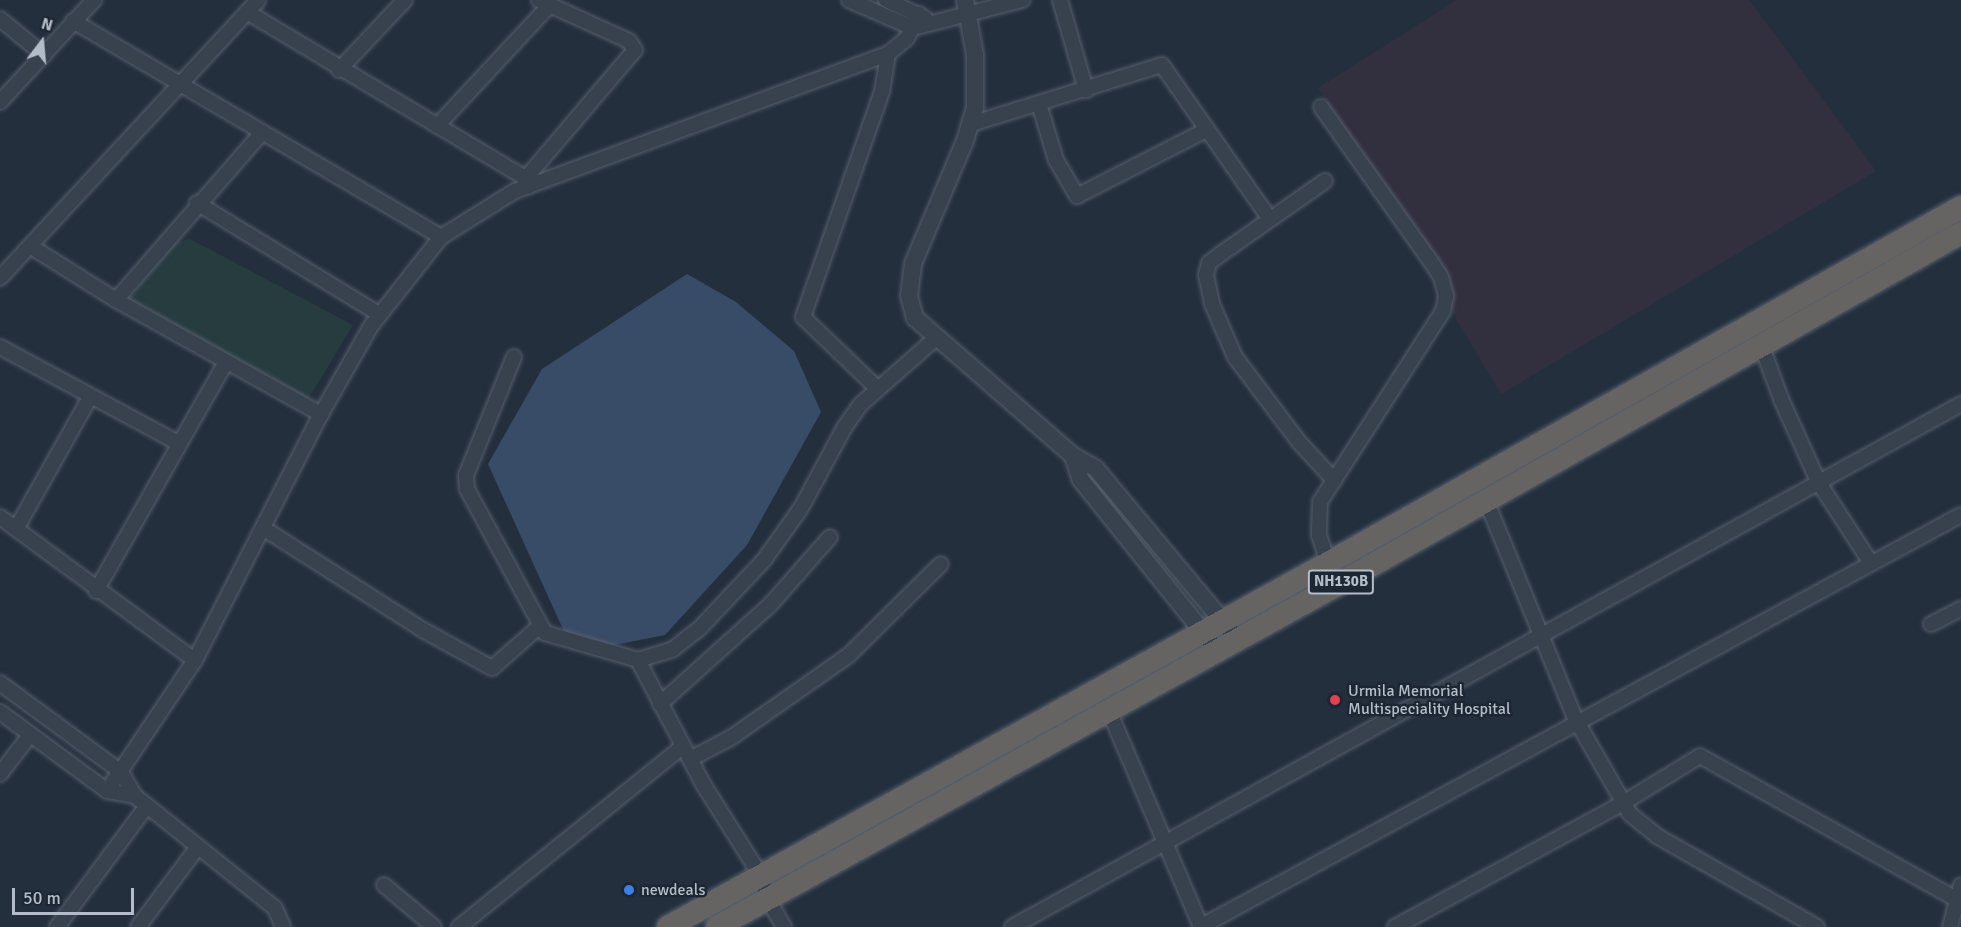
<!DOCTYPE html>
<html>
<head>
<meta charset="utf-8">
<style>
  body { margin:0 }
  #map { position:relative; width:1961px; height:927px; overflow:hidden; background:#242f3e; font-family:Signika,sans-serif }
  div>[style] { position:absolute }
  .medical>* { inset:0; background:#32303f }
  .green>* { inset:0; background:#263c3f }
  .water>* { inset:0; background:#394c67 }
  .roads { filter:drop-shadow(0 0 2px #565f6c) drop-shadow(0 0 2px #565f6c) }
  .minor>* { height:14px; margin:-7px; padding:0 7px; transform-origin:7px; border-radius:7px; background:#38414e }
  .tertiary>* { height:16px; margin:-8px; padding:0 8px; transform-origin:8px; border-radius:8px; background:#38414e }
  .trunk>* { height:22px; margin:-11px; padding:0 11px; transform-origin:11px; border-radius:11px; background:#656462 }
  .dots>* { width:16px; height:16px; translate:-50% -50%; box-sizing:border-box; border:3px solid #1d2633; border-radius:50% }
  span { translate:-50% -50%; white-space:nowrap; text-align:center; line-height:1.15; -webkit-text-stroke:5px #1d2633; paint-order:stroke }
  .shield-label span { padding:2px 4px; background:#1d2633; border:2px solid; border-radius:4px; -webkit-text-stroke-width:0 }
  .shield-label { font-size:15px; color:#b4bcc9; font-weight:700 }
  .poi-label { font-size:16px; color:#b4bcc9 }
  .left { translate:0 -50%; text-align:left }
  .north { position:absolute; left:12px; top:12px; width:60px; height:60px; -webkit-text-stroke:4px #1d2633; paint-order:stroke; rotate:16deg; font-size:16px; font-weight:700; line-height:24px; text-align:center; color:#b4bcc9 }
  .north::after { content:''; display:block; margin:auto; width:21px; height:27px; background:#b4bcc9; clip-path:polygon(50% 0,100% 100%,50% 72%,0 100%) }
  .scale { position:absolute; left:12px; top:888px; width:122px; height:27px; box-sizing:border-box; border:3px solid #b4bcc9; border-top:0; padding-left:8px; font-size:18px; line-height:21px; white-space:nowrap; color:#b4bcc9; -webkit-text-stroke:4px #1d2633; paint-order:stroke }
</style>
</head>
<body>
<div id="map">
  <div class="medical">
    <i style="clip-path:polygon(1457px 0,1749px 0,1876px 171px,1501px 394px,1318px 88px)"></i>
  </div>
  <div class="green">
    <i style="clip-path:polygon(190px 239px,353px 325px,306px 403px,127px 303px,172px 243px)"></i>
  </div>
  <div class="water">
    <i style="clip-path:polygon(687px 274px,736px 302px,794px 351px,821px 412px,747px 545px,665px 635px,599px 648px,566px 636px,488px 464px,542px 369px)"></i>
  </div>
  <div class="roads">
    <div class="minor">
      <i style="left:849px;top:0;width:70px;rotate:23.6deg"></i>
      <i style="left:913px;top:28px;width:113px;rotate:-14.4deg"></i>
      <i style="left:886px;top:0;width:43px;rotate:24.8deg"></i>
      <i style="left:1060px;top:0;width:94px;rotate:73.9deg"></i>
      <i style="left:247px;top:12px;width:325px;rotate:30.8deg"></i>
      <i style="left:526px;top:178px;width:9px;rotate:77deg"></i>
      <i style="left:0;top:19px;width:57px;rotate:39.3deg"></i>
      <i style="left:73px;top:21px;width:427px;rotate:30.4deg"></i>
      <i style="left:339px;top:70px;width:96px;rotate:-46.7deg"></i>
      <i style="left:0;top:102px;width:139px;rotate:-47.3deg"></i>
      <i style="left:1039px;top:104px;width:59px;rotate:73.1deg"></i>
      <i style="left:1056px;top:160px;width:42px;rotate:59.7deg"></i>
      <i style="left:1077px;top:196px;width:145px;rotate:-27.1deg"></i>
      <i style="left:1321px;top:107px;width:183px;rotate:54.6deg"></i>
      <i style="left:1427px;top:256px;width:25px;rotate:56deg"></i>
      <i style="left:1441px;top:277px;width:20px;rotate:75deg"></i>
      <i style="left:1446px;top:296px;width:15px;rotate:101deg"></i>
      <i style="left:1443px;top:311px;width:227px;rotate:122.8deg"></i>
      <i style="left:1320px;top:502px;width:33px;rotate:92deg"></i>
      <i style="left:1319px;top:535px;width:29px;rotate:72deg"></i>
      <i style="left:971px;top:124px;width:200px;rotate:-17.2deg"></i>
      <i style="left:1162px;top:65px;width:188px;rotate:55deg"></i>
      <i style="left:437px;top:126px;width:166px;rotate:-47deg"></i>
      <i style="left:526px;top:178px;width:168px;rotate:-49.6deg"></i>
      <i style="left:635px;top:50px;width:11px;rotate:-124deg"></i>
      <i style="left:629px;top:41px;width:99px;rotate:-155.5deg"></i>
      <i style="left:1325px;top:181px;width:126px;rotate:145deg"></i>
      <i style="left:1222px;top:253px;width:16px;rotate:142deg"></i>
      <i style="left:1209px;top:263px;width:12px;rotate:104deg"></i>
      <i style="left:1206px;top:275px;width:30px;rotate:78deg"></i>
      <i style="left:1212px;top:304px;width:58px;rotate:66.5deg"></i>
      <i style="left:1235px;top:357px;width:106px;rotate:53deg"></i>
      <i style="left:1299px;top:442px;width:52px;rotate:47.4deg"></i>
      <i style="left:197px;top:203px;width:213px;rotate:31.4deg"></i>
      <i style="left:30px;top:246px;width:102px;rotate:32.1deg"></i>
      <i style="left:116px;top:300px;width:235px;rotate:29.1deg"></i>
      <i style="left:0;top:278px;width:379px;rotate:-47.1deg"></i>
      <i style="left:116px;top:300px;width:220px;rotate:-48.9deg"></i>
      <i style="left:0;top:347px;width:202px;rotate:28.3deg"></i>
      <i style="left:1762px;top:347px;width:55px;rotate:69.9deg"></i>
      <i style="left:1781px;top:399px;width:92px;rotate:65.7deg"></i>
      <i style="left:1819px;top:483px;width:95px;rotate:57deg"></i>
      <i style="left:514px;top:357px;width:127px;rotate:112.1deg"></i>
      <i style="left:466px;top:475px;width:14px;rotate:86deg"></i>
      <i style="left:467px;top:489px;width:164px;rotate:61.6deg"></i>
      <i style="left:545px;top:633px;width:97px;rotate:16.2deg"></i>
      <i style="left:638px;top:660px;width:37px;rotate:-17deg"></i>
      <i style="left:673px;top:649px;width:33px;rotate:-38deg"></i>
      <i style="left:699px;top:629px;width:95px;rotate:-46.7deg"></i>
      <i style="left:764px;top:560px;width:64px;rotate:-54.6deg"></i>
      <i style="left:801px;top:508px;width:91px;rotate:-61.7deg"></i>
      <i style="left:844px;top:428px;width:29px;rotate:-55deg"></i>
      <i style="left:861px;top:404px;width:98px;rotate:-41.3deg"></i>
      <i style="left:878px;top:389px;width:104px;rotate:-136.2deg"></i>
      <i style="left:803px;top:317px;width:238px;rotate:-70.7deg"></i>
      <i style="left:882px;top:92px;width:38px;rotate:-81deg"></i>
      <i style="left:1486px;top:500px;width:238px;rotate:67.8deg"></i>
      <i style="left:1576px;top:720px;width:108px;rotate:60.1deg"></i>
      <i style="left:1630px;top:814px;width:35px;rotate:39deg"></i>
      <i style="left:1657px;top:836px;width:184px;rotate:29.6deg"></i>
      <i style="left:0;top:517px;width:242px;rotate:36.3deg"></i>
      <i style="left:263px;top:528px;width:190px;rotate:32.5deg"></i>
      <i style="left:423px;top:630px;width:79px;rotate:28.8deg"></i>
      <i style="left:492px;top:668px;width:64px;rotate:-41.2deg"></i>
      <i style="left:16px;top:529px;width:151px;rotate:-60.7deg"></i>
      <i style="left:96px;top:591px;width:263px;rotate:-60.4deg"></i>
      <i style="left:1931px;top:624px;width:34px;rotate:-27deg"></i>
      <i style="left:638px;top:660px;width:140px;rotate:62.3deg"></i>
      <i style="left:703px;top:784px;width:109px;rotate:57.8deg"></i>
      <i style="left:761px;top:876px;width:25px;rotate:74deg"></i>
      <i style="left:768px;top:900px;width:31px;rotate:59deg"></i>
      <i style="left:0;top:683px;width:150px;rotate:36.3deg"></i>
      <i style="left:121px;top:772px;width:28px;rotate:60deg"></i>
      <i style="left:135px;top:796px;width:179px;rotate:38.7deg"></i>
      <i style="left:275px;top:908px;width:21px;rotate:67deg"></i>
      <i style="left:660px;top:704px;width:149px;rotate:-42deg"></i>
      <i style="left:771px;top:604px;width:89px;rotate:-48.6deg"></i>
      <i style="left:1109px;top:711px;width:235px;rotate:66.9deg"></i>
      <i style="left:0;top:712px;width:133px;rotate:36.4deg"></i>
      <i style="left:107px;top:791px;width:28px;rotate:10deg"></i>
      <i style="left:690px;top:759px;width:47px;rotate:-27.6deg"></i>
      <i style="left:732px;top:737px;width:143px;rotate:-35deg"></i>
      <i style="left:849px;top:655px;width:129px;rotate:-44.7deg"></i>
      <i style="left:0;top:774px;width:49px;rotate:-52.4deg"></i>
      <i style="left:107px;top:791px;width:158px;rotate:-56.1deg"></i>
      <i style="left:195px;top:660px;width:276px;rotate:-62.9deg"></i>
      <i style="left:321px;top:414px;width:101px;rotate:-60.4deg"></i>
      <i style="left:371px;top:326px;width:113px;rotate:-51.8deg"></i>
      <i style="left:441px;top:237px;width:87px;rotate:-31.9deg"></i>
      <i style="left:515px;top:191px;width:397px;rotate:-20.2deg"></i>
      <i style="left:888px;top:54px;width:25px;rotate:-40deg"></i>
      <i style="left:907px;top:38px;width:27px;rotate:-63deg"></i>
      <i style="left:384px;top:885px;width:65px;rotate:40deg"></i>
      <i style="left:57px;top:927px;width:151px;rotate:-53.4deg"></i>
      <i style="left:138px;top:927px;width:99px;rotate:-53.2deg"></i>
      <i style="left:459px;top:927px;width:288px;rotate:-38.9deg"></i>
      <i style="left:1012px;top:927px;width:1084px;rotate:-28.86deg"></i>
      <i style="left:1200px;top:927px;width:865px;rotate:-28.43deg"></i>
      <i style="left:1395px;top:927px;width:260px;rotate:-28.5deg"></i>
      <i style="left:1623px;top:803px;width:90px;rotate:-31.4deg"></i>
      <i style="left:1700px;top:756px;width:293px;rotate:29.2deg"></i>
      <i style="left:1950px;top:927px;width:43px;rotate:-75.3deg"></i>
    </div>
    <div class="tertiary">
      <i style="left:965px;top:0;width:56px;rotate:79.7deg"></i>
      <i style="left:975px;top:55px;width:53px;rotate:90deg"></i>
      <i style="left:975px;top:108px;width:37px;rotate:107deg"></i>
      <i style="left:964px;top:143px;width:131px;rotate:112.9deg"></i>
      <i style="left:913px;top:264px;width:32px;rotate:97deg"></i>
      <i style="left:909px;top:296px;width:23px;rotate:75deg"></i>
      <i style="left:915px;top:318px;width:210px;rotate:41.1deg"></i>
      <i style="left:1073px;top:456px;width:26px;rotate:29deg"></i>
      <i style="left:1096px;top:469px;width:209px;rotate:50.2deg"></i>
      <i style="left:1073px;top:456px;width:25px;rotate:72deg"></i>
      <i style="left:1081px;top:480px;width:205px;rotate:51.3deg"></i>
    </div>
    <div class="trunk">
      <i style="left:668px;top:927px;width:754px;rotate:-28.88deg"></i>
      <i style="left:1328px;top:563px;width:726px;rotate:-29.35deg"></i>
      <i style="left:717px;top:927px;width:716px;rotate:-28.89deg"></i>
      <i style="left:1344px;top:581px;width:708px;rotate:-29.42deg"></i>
    </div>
  </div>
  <div class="dots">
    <i style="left:1335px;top:700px;background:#e0444e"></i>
    <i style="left:629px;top:890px;background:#3f7fe0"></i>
  </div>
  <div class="shield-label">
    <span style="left:1341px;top:582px">NH130B</span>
  </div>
  <div class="poi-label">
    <span class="left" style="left:1348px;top:700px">Urmila Memorial<br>Multispeciality Hospital</span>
    <span class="left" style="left:641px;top:890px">newdeals</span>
  </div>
  <div class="north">N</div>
  <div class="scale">50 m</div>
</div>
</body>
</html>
